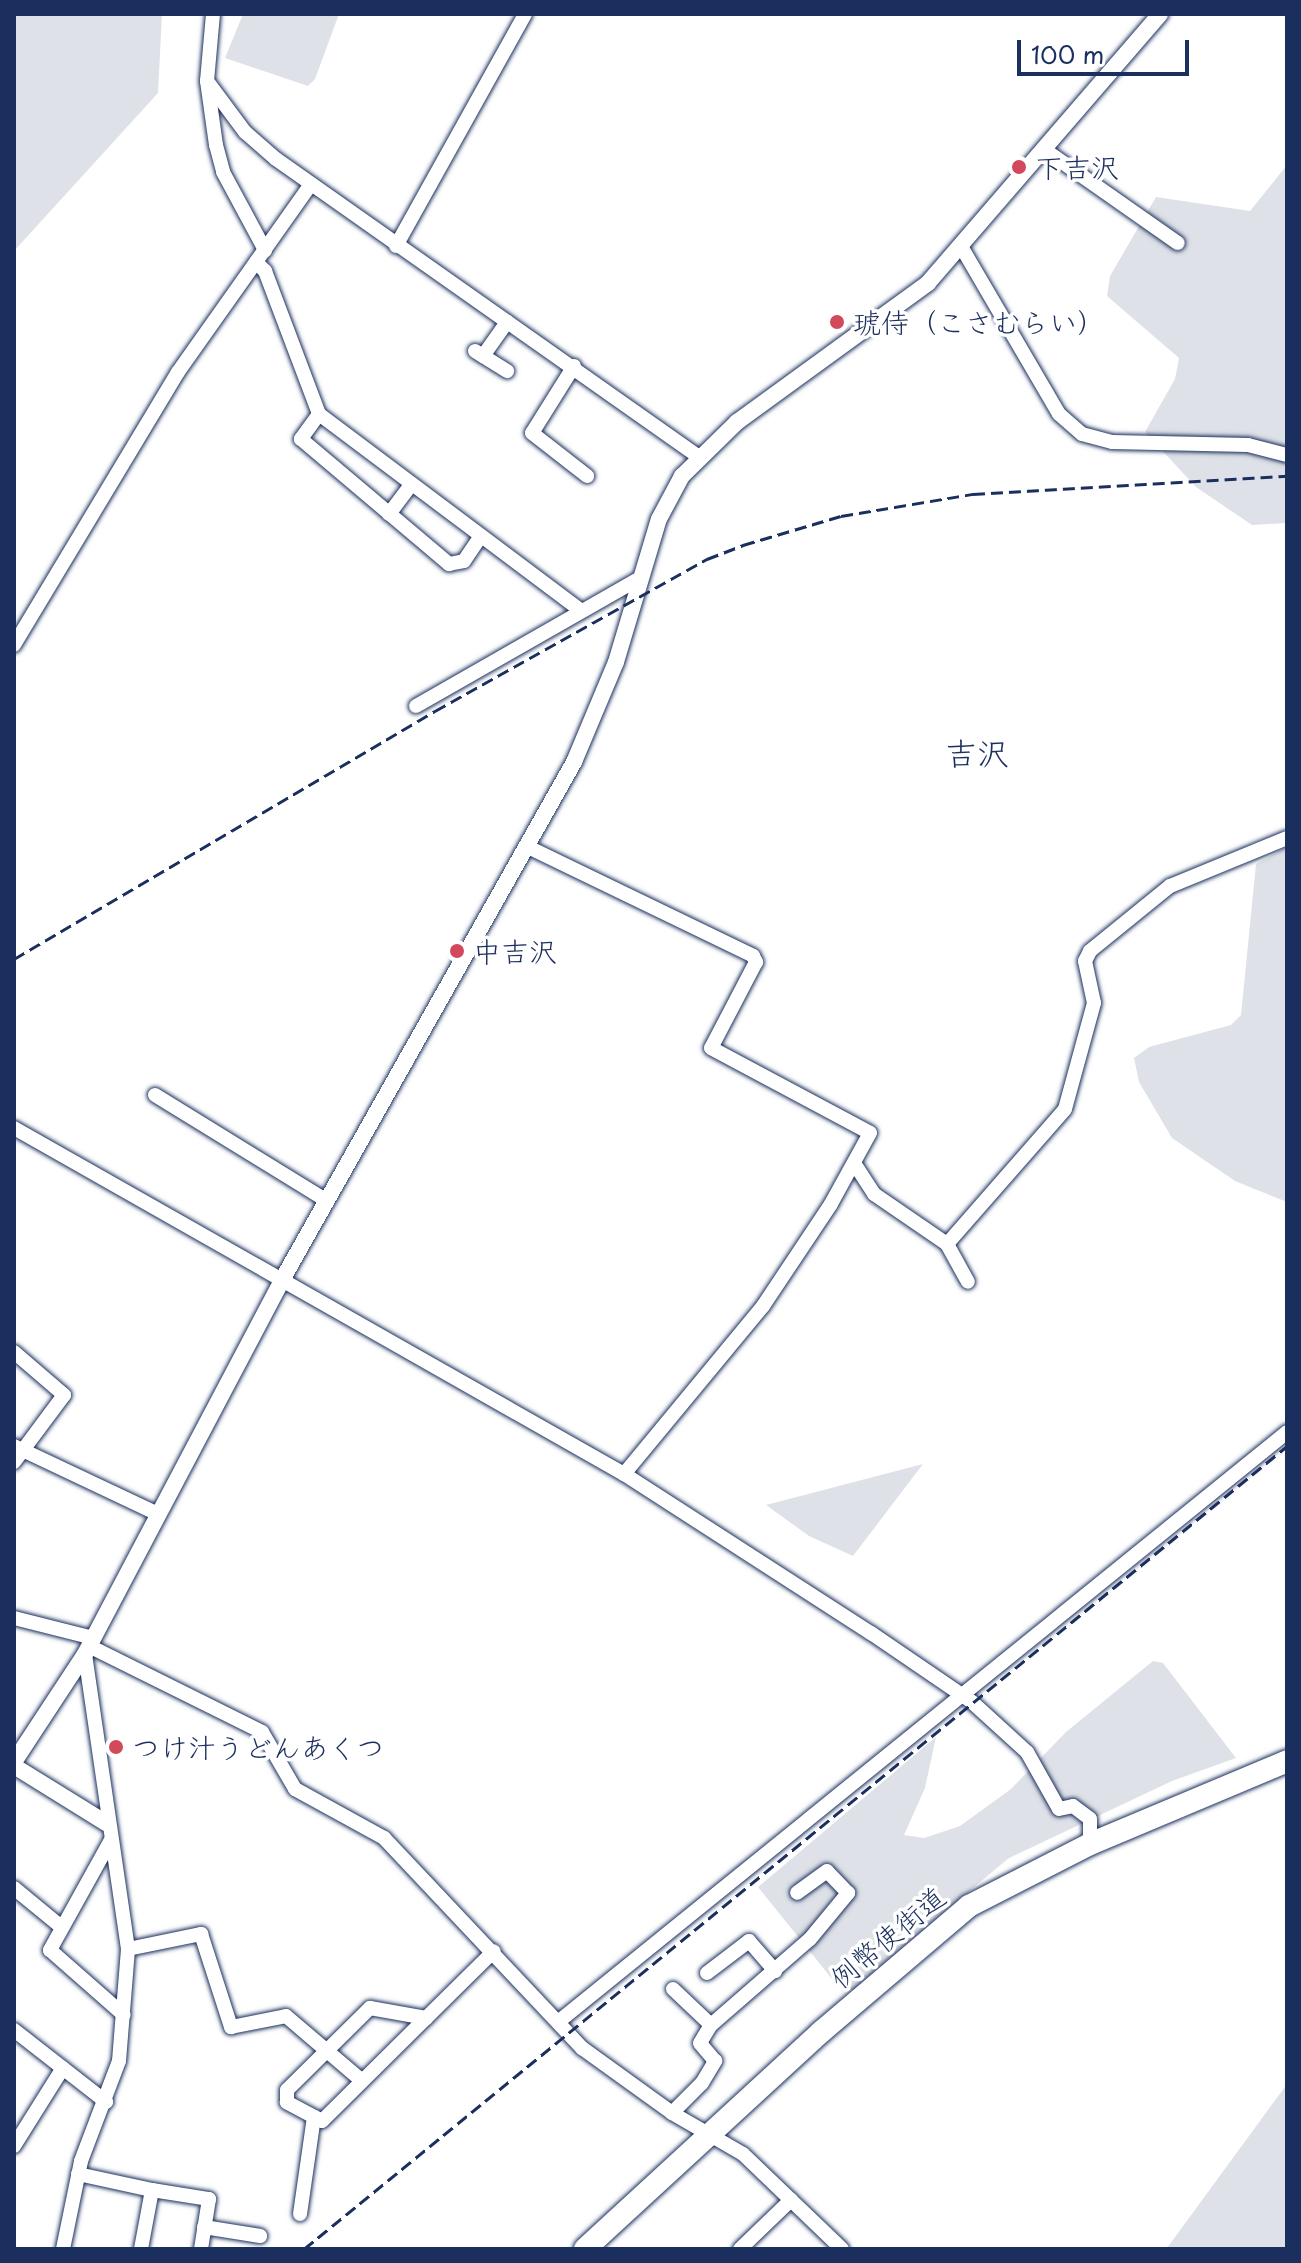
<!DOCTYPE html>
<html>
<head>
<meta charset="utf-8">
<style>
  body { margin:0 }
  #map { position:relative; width:1301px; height:2263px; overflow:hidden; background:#fff; font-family:"Playpen Sans","Klee One",sans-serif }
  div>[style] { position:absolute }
  .green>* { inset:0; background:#dee1e7 }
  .roads { filter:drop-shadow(0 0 2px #1b2f5e) drop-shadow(0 0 2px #1b2f5e) }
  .minor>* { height:14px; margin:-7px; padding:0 7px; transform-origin:7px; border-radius:7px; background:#fff }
  .tertiary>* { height:16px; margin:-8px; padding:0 8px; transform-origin:8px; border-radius:8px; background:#fff }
  .trunk>* { height:22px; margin:-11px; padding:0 11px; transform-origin:11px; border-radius:11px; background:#fff }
  .rail>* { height:3px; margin-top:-1.5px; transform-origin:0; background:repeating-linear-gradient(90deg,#1b2f5e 0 12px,transparent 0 18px) }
  .dots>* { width:22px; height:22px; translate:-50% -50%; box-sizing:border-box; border:4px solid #fff; border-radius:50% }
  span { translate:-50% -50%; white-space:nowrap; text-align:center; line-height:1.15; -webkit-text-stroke:7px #fff; paint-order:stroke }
  .poi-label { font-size:28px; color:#1b2f5e }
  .left { translate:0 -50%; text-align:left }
  .street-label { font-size:28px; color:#1b2f5e }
  .quarter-label { font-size:32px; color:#1b2f5e }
  .frame { position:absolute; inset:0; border:16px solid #1b2f5e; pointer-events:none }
  .scale { position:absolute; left:1017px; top:40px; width:172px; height:36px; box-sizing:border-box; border:4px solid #1b2f5e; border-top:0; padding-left:10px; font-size:24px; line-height:28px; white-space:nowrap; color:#1b2f5e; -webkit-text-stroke:6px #fff; paint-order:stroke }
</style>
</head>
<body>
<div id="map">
  <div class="green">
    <i style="clip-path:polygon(14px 14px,162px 14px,158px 93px,14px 251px)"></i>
    <i style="clip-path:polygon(243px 14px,339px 14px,315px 79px,308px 86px,225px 58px)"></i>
    <i style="clip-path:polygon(1287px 165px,1287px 523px,1252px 525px,1196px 487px,1145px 432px,1175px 379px,1179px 358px,1107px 296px,1110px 276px,1156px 197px,1250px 211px)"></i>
    <i style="clip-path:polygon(1287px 847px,1287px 1202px,1235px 1181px,1172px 1138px,1139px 1082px,1134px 1058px,1149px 1047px,1231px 1025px,1241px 1015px,1256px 864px)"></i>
    <i style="clip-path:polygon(923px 1464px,853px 1556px,809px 1536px,766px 1505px)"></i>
    <i style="clip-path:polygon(1153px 1661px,1163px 1663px,1236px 1758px,1172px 1781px,1009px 1858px,939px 1916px,866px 1993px,837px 1985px,758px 1887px,936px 1737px,925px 1788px,904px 1835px,924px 1838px,960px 1826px,1011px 1789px,1066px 1732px)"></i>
    <i style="clip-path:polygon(1287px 2084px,1287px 2249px,1167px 2249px,1167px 2248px)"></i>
  </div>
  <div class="roads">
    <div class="minor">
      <i style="left:213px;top:14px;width:67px;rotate:95.1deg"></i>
      <i style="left:207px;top:81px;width:65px;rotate:82deg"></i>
      <i style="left:216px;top:145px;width:28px;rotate:75deg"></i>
      <i style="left:223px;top:172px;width:89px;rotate:61.7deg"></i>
      <i style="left:207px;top:81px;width:64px;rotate:53.3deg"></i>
      <i style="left:245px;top:132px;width:41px;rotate:41.1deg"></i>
      <i style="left:276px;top:159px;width:517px;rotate:35.16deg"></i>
      <i style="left:1045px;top:150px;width:162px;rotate:35deg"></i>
      <i style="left:396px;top:246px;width:265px;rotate:-60.9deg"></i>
      <i style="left:962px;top:248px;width:192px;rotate:59.7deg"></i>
      <i style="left:1059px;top:414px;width:30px;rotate:41deg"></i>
      <i style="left:1082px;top:434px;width:31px;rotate:15deg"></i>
      <i style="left:1112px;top:442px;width:136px;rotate:1.3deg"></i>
      <i style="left:1248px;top:445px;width:40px;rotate:14.4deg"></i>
      <i style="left:256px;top:262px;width:13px;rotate:45deg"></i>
      <i style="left:265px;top:271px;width:153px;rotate:69.3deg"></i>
      <i style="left:319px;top:414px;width:328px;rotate:36.9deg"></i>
      <i style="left:475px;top:351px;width:38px;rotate:32deg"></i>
      <i style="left:483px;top:356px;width:42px;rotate:-54.8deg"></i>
      <i style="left:574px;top:366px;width:79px;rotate:122.1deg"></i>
      <i style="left:532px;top:433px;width:70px;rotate:38deg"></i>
      <i style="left:319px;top:414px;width:31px;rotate:126deg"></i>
      <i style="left:301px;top:439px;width:194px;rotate:40.2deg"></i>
      <i style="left:449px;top:564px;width:15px;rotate:-11deg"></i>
      <i style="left:464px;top:561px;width:30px;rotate:-56deg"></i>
      <i style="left:389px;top:514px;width:36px;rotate:-53deg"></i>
      <i style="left:14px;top:645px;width:318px;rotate:-59deg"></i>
      <i style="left:178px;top:372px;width:230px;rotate:-54.7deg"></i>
      <i style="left:416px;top:706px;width:258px;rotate:-29.7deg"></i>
      <i style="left:528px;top:847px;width:250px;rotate:25.8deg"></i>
      <i style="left:753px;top:956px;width:7px;rotate:63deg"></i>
      <i style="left:756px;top:962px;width:97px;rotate:117.6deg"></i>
      <i style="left:711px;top:1048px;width:180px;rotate:28.1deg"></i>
      <i style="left:870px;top:1133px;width:81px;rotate:118.8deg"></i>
      <i style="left:831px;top:1204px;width:123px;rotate:123.7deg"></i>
      <i style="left:763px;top:1306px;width:218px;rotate:129.6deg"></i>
      <i style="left:155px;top:1095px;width:202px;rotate:31.6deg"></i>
      <i style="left:14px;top:1128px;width:701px;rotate:29.56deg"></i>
      <i style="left:624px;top:1474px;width:294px;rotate:32.8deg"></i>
      <i style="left:871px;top:1633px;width:122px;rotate:34.3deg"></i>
      <i style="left:972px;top:1702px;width:74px;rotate:42.3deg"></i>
      <i style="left:1027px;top:1752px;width:65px;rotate:60.7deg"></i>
      <i style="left:1059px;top:1809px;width:14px;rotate:-12deg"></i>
      <i style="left:1073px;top:1806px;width:21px;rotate:37deg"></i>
      <i style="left:1090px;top:1819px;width:25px;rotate:90deg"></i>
      <i style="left:854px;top:1163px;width:37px;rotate:57deg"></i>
      <i style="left:874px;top:1194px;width:88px;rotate:34.4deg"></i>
      <i style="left:947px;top:1244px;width:43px;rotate:61.1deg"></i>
      <i style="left:947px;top:1244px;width:179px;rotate:-48.8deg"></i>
      <i style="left:1065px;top:1109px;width:110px;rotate:-74.7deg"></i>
      <i style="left:1094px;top:1003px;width:43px;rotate:-102.1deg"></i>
      <i style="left:1085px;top:961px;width:11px;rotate:-63deg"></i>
      <i style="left:1090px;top:951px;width:103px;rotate:-39.1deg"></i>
      <i style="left:1170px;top:886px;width:126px;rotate:-22.3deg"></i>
      <i style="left:14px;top:1352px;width:66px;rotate:40.7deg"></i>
      <i style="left:64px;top:1395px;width:84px;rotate:126.7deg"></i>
      <i style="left:14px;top:1446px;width:159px;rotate:25.3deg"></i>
      <i style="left:14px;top:1618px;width:81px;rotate:14.2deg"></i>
      <i style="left:89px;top:1646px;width:193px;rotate:26.4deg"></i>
      <i style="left:262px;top:1732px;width:66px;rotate:59.9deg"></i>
      <i style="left:295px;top:1789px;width:102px;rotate:28.8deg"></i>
      <i style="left:384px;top:1838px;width:289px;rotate:46.7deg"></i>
      <i style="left:582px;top:2048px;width:111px;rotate:35.8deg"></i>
      <i style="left:672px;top:2113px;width:82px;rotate:30deg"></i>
      <i style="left:743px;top:2154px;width:137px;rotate:43.8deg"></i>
      <i style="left:111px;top:1840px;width:126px;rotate:119deg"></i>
      <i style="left:50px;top:1950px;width:98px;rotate:41.3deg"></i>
      <i style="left:14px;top:1888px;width:58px;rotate:39.4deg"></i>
      <i style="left:128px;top:1949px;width:75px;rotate:-11.6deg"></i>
      <i style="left:201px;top:1934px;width:98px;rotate:72.1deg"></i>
      <i style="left:231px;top:2027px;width:56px;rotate:-11.3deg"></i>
      <i style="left:286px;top:2016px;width:100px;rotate:40.5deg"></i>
      <i style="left:707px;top:1973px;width:53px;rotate:-37.3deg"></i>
      <i style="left:749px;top:1941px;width:40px;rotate:49deg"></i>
      <i style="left:673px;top:1989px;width:52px;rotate:43.5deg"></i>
      <i style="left:370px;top:2008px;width:57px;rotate:10.1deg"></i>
      <i style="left:426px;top:2018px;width:146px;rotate:135.3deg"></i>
      <i style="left:322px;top:2121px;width:40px;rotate:-152deg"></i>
      <i style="left:287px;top:2102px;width:12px;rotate:-90deg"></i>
      <i style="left:287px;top:2090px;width:117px;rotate:-44.7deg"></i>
      <i style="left:426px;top:2018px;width:95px;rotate:-44.6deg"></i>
      <i style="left:558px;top:2022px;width:938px;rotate:-38.98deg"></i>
      <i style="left:14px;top:2030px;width:117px;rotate:38deg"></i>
      <i style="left:672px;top:2113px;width:42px;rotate:-45deg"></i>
      <i style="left:702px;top:2083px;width:26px;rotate:-59deg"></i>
      <i style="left:715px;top:2061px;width:23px;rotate:-130deg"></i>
      <i style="left:700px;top:2043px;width:21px;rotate:-59deg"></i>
      <i style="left:711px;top:2025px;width:131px;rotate:-41deg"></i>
      <i style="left:810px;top:1939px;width:60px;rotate:-50.4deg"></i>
      <i style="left:848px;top:1893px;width:30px;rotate:-134deg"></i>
      <i style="left:827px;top:1871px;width:37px;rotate:144deg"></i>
      <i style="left:14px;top:2146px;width:92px;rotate:-57.9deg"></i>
      <i style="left:78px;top:2174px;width:76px;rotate:12.2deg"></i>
      <i style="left:152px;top:2190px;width:60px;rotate:100.6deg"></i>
      <i style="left:152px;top:2190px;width:58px;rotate:9deg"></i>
      <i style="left:209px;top:2199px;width:51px;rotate:99.1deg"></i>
      <i style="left:300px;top:2214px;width:98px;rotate:-81.8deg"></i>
      <i style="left:204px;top:2227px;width:57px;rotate:9.1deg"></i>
      <i style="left:63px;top:2249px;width:90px;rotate:-78.4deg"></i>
      <i style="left:81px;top:2161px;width:107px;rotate:-69.2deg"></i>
      <i style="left:119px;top:2061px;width:112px;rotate:-85.4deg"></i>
      <i style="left:128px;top:1949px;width:298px;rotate:-98.3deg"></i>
      <i style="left:740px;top:2249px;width:71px;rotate:-43.9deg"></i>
    </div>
    <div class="tertiary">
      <i style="left:14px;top:1762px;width:129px;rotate:-56.7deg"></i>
      <i style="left:85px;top:1654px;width:423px;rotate:-62.2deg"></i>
      <i style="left:282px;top:1280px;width:595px;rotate:-60.59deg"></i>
      <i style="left:574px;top:762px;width:108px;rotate:-67.2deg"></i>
      <i style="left:616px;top:662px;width:149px;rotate:-73.3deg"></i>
      <i style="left:659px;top:519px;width:49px;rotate:-61.9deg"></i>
      <i style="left:682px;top:476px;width:77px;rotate:-44.5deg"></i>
      <i style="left:737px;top:422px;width:236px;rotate:-36deg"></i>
      <i style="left:928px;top:283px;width:355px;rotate:-49.2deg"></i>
      <i style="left:14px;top:1766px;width:108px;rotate:31.8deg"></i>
    </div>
    <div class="trunk">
      <i style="left:585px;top:2249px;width:321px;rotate:-42.6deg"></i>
      <i style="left:821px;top:2032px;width:194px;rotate:-40.4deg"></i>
      <i style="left:969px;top:1906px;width:136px;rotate:-27.1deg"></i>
      <i style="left:1090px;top:1844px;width:214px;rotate:-22.8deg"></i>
    </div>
  </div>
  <div class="rail">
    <i style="left:14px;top:959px;width:489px;rotate:-30.5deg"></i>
    <i style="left:435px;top:711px;width:312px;rotate:-29.2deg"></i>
    <i style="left:707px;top:559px;width:39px;rotate:-21deg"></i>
    <i style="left:743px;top:545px;width:102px;rotate:-16.5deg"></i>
    <i style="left:841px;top:516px;width:134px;rotate:-9.5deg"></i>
    <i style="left:973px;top:494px;width:315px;rotate:-3.3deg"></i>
    <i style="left:304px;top:2249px;width:1269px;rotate:-39.24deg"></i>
  </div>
  <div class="dots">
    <i style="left:1019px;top:167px;background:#d1495b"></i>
    <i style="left:837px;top:322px;background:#d1495b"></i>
    <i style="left:457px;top:951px;background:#d1495b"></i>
    <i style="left:116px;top:1747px;background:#d1495b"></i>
  </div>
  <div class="poi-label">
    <span class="left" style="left:1035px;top:167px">下吉沢</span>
    <span class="left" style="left:853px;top:322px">琥侍（こさむらい）</span>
    <span class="left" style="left:473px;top:951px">中吉沢</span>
    <span class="left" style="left:132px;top:1747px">つけ汁うどんあくつ</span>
  </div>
  <div class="street-label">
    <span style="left:887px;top:1937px;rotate:-40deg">例幣使街道</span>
  </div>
  <div class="quarter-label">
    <span style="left:977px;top:752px">吉沢</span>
  </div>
  <div class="frame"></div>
  <div class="scale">100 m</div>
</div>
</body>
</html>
